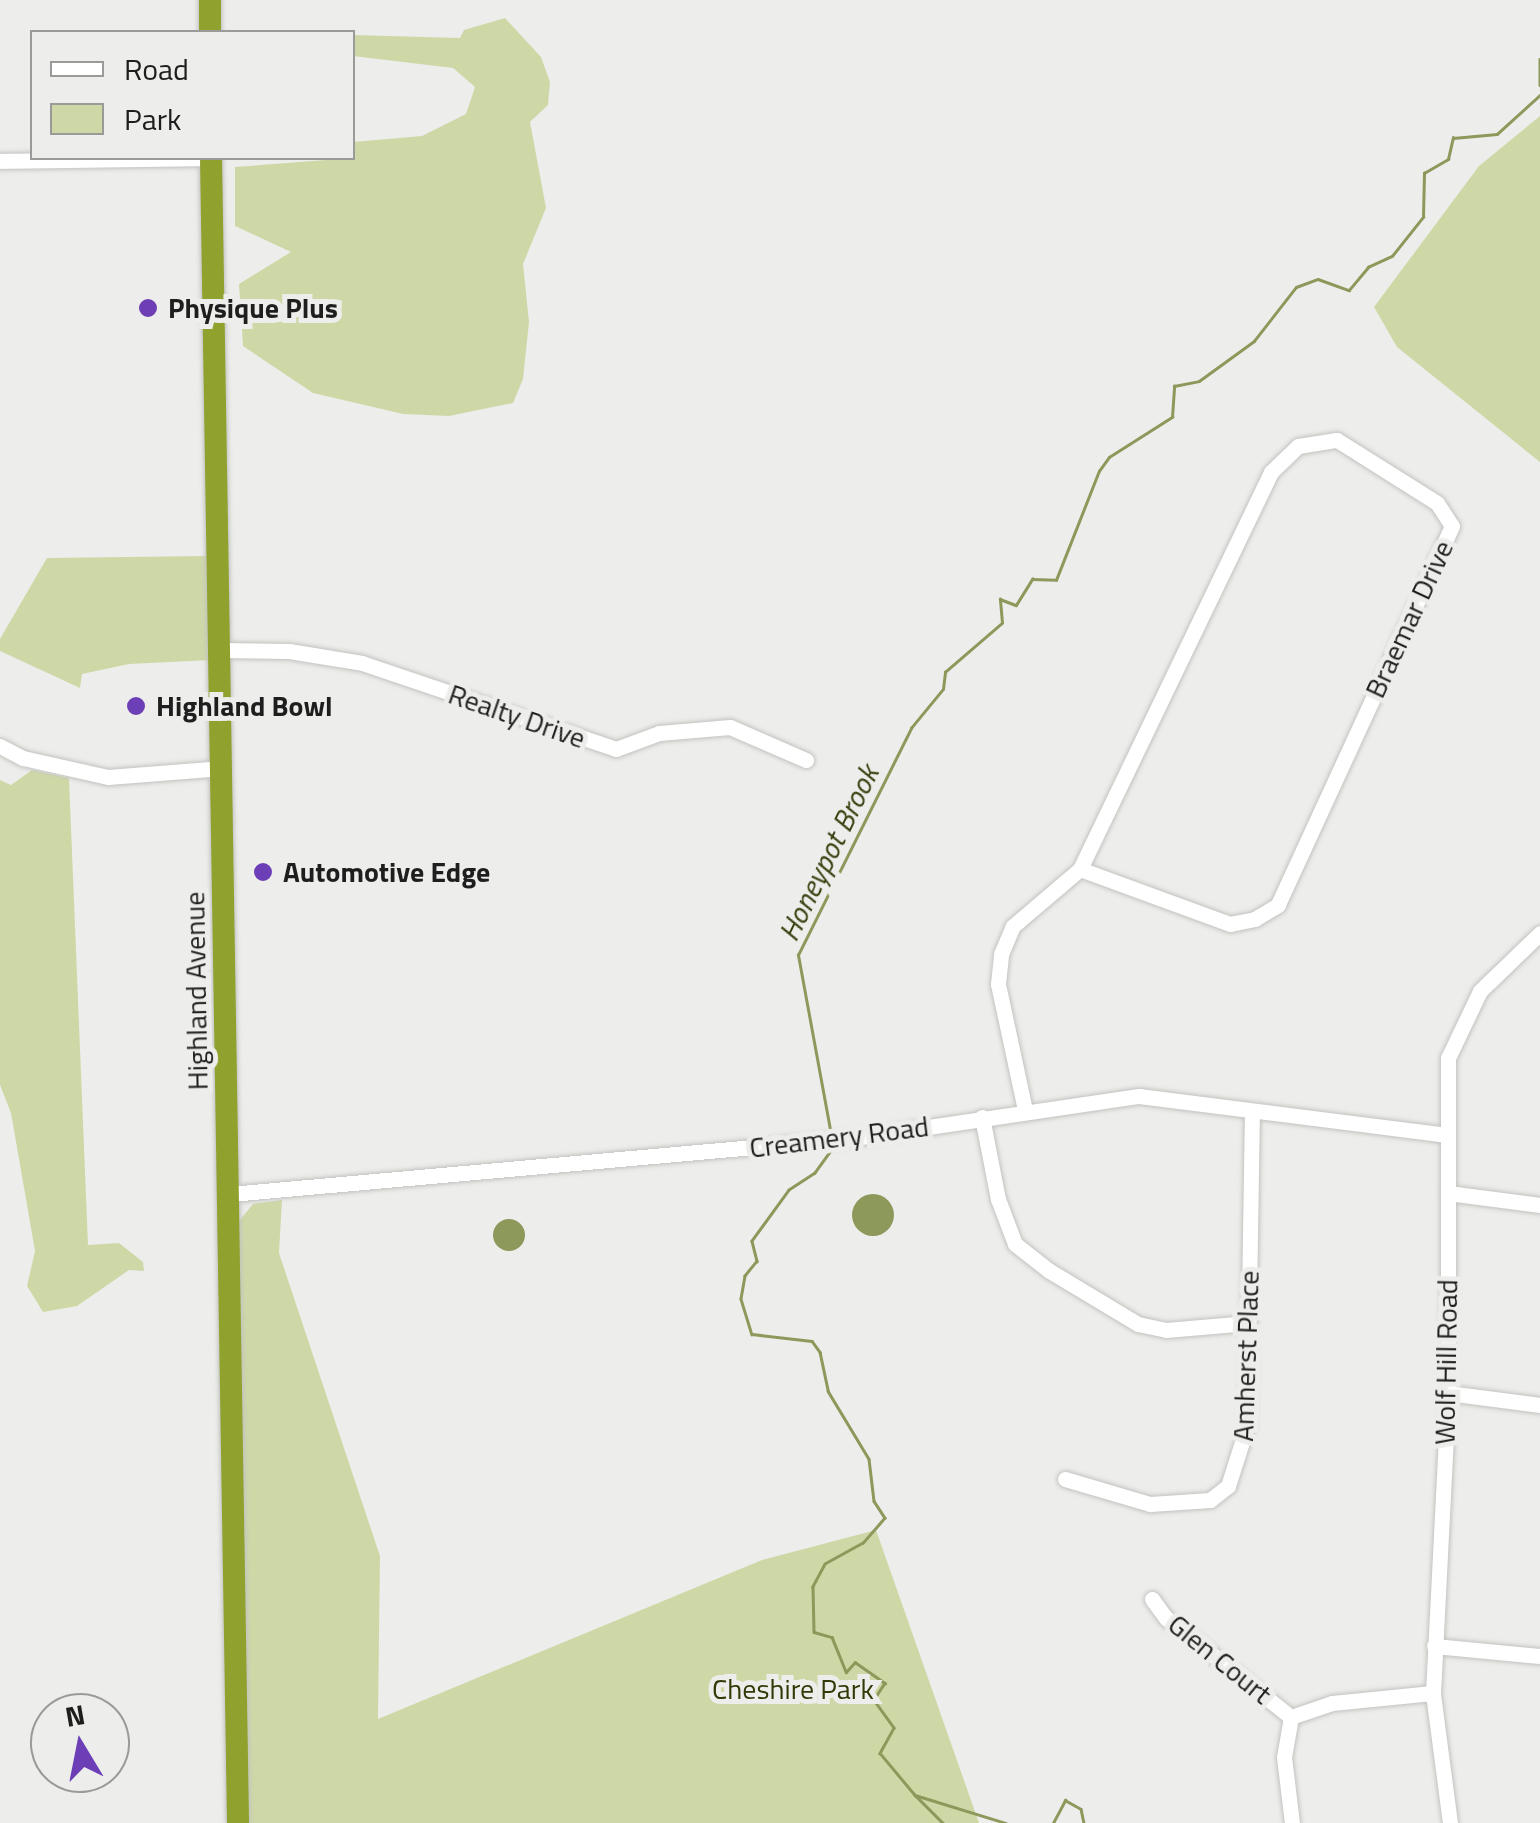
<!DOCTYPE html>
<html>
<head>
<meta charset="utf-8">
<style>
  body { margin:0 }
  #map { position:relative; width:1540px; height:1823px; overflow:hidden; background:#edeeeb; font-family:"Titillium Web",sans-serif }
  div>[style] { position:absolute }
  .green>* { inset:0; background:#ced8a7 }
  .water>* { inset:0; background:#8d985b }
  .round { border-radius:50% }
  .stream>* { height:2.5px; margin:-1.25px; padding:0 1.25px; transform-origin:1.25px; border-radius:1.25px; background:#8d985b }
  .roads { filter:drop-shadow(0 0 2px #c2c3c0) drop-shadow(0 0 2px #c2c3c0) }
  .minor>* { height:15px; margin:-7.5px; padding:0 7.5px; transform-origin:7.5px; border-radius:7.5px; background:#fff }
  .highway>* { height:22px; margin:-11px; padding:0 11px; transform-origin:11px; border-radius:11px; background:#91a12d }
  .dots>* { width:28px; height:28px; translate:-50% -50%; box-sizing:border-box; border:5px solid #edeeeb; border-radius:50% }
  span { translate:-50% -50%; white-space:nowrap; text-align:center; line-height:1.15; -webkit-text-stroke:10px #edeeeb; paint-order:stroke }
  .poi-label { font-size:28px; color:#1d1e1d; font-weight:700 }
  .left { translate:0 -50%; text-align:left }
  .street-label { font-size:28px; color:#1d1e1d }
  .park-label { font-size:28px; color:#323907 }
  .water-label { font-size:30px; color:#3a4111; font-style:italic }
  .legend { position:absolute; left:30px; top:30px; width:325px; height:130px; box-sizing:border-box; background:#edeeeb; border:2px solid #9a9b99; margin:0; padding:12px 18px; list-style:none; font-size:30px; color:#1d1e1d }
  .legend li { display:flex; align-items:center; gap:20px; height:50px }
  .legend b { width:50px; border:2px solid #9a9b99 }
  .north { position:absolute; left:30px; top:1693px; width:100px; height:100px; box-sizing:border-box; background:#edeeeb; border:2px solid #9a9b99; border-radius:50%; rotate:350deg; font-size:28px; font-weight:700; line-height:40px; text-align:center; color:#1d1e1d }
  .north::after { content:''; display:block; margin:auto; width:35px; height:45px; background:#6d3fb6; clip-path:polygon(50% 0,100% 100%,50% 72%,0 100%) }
</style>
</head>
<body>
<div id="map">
  <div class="green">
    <i style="clip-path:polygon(505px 18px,541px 57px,550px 82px,548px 105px,530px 122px,546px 208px,523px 264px,529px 322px,523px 379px,513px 403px,449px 416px,403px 414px,313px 393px,243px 346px,239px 284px,291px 252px,235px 226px,235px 167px,352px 158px,353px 142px,422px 136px,466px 114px,475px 87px,453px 68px,353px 56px,353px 35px,460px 38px,464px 30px)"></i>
    <i style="clip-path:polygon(1540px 116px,1540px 462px,1397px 347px,1374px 307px,1479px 166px)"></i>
    <i style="clip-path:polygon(207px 556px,211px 660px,129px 664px,82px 674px,80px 688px,0 651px,0 639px,47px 558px)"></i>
    <i style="clip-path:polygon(32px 770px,69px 778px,88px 1245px,119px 1243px,143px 1262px,144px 1271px,129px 1270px,77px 1306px,43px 1312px,27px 1286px,35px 1251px,11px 1113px,0 1085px,0 780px,11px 785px)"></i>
    <i style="clip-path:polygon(282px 1200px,279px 1253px,380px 1556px,378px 1719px,762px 1560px,876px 1530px,979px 1823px,248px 1823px,239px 1221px,253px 1204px)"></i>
  </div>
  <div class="water">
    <i class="round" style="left:852px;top:1194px;width:42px;height:42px"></i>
    <i class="round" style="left:493px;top:1219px;width:32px;height:32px"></i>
  </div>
  <div class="stream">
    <i style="left:1540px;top:59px;width:26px;rotate:90deg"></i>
    <i style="left:831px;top:1135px;width:183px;rotate:-100.4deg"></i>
    <i style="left:798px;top:955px;width:254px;rotate:-63.5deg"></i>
    <i style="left:911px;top:728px;width:50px;rotate:-50.6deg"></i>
    <i style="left:943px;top:689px;width:17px;rotate:-83deg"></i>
    <i style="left:945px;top:672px;width:75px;rotate:-40.7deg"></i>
    <i style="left:1002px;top:623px;width:24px;rotate:-95deg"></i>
    <i style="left:1000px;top:599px;width:17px;rotate:21deg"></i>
    <i style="left:1016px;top:605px;width:31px;rotate:-58deg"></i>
    <i style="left:1032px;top:579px;width:24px;rotate:2deg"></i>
    <i style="left:1056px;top:580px;width:117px;rotate:-68.5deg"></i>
    <i style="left:1099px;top:471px;width:17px;rotate:-54deg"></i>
    <i style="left:1109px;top:457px;width:75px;rotate:-32.4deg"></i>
    <i style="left:1172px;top:417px;width:31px;rotate:-86deg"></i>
    <i style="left:1174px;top:386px;width:25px;rotate:-11deg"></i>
    <i style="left:1199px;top:381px;width:68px;rotate:-36deg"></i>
    <i style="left:1254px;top:341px;width:68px;rotate:-52.1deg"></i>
    <i style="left:1296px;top:287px;width:23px;rotate:-20deg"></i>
    <i style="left:1318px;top:279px;width:33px;rotate:20deg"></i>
    <i style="left:1349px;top:290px;width:30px;rotate:-50deg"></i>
    <i style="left:1368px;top:267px;width:26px;rotate:-25deg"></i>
    <i style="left:1392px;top:256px;width:50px;rotate:-51.5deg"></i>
    <i style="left:1423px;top:217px;width:44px;rotate:-88.7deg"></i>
    <i style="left:1424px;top:173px;width:28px;rotate:-30deg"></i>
    <i style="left:1448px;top:159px;width:22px;rotate:-77deg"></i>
    <i style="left:1453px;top:138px;width:44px;rotate:-5.2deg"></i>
    <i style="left:1497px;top:134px;width:58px;rotate:-42.2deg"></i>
    <i style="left:833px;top:1148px;width:31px;rotate:126deg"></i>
    <i style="left:815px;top:1173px;width:31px;rotate:147deg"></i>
    <i style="left:789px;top:1190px;width:63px;rotate:126deg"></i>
    <i style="left:752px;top:1241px;width:21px;rotate:76deg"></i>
    <i style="left:757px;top:1261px;width:19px;rotate:129deg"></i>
    <i style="left:745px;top:1276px;width:23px;rotate:100deg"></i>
    <i style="left:741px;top:1299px;width:37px;rotate:73deg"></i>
    <i style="left:752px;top:1334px;width:60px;rotate:6.7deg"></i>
    <i style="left:812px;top:1341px;width:14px;rotate:54deg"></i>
    <i style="left:820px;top:1352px;width:40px;rotate:78deg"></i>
    <i style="left:828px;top:1391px;width:79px;rotate:58.9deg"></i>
    <i style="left:869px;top:1459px;width:42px;rotate:83.2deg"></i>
    <i style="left:874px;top:1501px;width:20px;rotate:57deg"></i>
    <i style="left:885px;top:1518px;width:33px;rotate:131deg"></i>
    <i style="left:863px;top:1543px;width:43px;rotate:151.1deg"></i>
    <i style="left:825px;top:1564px;width:26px;rotate:118deg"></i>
    <i style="left:813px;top:1587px;width:45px;rotate:88.7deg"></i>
    <i style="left:814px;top:1632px;width:19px;rotate:16deg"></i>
    <i style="left:832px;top:1637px;width:38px;rotate:68deg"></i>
    <i style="left:846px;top:1672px;width:13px;rotate:-48deg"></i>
    <i style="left:855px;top:1662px;width:37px;rotate:35deg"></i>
    <i style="left:885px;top:1683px;width:20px;rotate:123deg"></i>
    <i style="left:874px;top:1700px;width:34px;rotate:54deg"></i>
    <i style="left:894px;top:1728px;width:29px;rotate:119deg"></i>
    <i style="left:880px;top:1753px;width:55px;rotate:50.2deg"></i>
    <i style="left:915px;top:1795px;width:95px;rotate:17.1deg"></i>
    <i style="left:916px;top:1796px;width:38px;rotate:45deg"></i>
    <i style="left:1053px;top:1823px;width:26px;rotate:-62deg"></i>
    <i style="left:1065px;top:1800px;width:18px;rotate:29deg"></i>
    <i style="left:1081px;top:1809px;width:14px;rotate:78deg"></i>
  </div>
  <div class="roads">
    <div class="minor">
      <i style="left:0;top:161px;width:208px;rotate:-0.8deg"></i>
      <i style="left:1337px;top:440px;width:118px;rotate:32.2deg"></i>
      <i style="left:1437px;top:503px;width:27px;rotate:57deg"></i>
      <i style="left:1452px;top:526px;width:417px;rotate:114.7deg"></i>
      <i style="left:1278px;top:905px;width:27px;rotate:149deg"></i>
      <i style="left:1255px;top:919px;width:25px;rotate:169deg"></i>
      <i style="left:1230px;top:924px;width:160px;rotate:-159.9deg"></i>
      <i style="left:1080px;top:869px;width:441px;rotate:-64.3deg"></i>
      <i style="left:1271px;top:472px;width:37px;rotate:-44deg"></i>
      <i style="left:1298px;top:446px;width:39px;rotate:-9deg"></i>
      <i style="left:222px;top:650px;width:67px;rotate:0.9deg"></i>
      <i style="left:289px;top:651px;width:74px;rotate:9.3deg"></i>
      <i style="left:362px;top:663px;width:268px;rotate:18.7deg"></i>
      <i style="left:616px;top:749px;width:46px;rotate:-20.4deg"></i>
      <i style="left:659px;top:733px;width:71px;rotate:-4.8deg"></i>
      <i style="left:730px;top:727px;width:83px;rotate:23.5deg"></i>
      <i style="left:0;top:746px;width:26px;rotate:28deg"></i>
      <i style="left:23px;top:758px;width:87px;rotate:12.6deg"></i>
      <i style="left:108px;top:777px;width:115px;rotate:-4.5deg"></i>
      <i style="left:1025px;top:1110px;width:129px;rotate:-102.1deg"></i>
      <i style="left:998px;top:984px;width:30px;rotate:-84deg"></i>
      <i style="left:1001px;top:954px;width:30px;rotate:-67deg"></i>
      <i style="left:1013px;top:926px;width:88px;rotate:-40.4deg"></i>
      <i style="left:982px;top:1117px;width:84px;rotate:79deg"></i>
      <i style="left:998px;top:1199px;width:48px;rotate:69.3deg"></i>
      <i style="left:1015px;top:1244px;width:42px;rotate:38.2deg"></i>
      <i style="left:1048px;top:1270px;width:105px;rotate:31deg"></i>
      <i style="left:1138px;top:1324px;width:29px;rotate:12deg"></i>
      <i style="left:1166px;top:1330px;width:82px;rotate:-4.9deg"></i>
      <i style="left:1448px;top:1193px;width:93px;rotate:7.4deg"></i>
      <i style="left:230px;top:1194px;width:627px;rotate:-5.13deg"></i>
      <i style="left:854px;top:1138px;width:288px;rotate:-8.4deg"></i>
      <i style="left:1139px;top:1096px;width:309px;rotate:7.2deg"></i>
      <i style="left:1448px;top:1393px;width:93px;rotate:7.4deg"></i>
      <i style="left:1065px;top:1479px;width:89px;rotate:16.4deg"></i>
      <i style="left:1150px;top:1504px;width:60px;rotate:-3.8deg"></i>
      <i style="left:1210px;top:1500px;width:23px;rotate:-38deg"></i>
      <i style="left:1228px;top:1486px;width:63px;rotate:-72.4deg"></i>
      <i style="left:1247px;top:1426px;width:315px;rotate:-89.1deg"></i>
      <i style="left:1152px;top:1599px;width:24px;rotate:54deg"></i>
      <i style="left:1166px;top:1618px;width:159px;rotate:38.4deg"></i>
      <i style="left:1434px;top:1646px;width:106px;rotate:5.4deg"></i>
      <i style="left:1291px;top:1717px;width:43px;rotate:-18.9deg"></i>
      <i style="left:1332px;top:1703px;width:101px;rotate:-5.7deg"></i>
      <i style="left:1291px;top:1717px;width:41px;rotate:99.9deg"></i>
      <i style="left:1284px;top:1757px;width:66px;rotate:83.1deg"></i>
      <i style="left:1450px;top:1823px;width:131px;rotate:-97.5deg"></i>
      <i style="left:1433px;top:1693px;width:300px;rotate:-87.1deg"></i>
      <i style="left:1448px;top:1393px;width:335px;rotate:-90deg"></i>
      <i style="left:1448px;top:1058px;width:74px;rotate:-64.5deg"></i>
      <i style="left:1480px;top:991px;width:83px;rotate:-44deg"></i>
    </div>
    <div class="highway">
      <i style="left:210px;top:0;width:32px;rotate:90deg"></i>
      <i style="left:211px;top:158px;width:1665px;rotate:89.07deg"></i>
    </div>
  </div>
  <div class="dots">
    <i style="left:148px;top:308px;background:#6d3fb6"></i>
    <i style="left:136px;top:706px;background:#6d3fb6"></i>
    <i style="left:263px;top:872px;background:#6d3fb6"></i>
  </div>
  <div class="poi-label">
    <span class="left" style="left:168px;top:308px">Physique Plus</span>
    <span class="left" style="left:156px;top:706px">Highland Bowl</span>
    <span class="left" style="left:283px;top:872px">Automotive Edge</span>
  </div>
  <div class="street-label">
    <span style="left:1409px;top:619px;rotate:-65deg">Braemar Drive</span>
    <span style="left:517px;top:716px;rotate:19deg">Realty Drive</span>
    <span style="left:196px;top:991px;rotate:-91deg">Highland Avenue</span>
    <span style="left:839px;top:1137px;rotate:-7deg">Creamery Road</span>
    <span style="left:1246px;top:1356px;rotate:-88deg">Amherst Place</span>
    <span style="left:1446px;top:1362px;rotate:-89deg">Wolf Hill Road</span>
    <span style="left:1220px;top:1659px;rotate:39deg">Glen Court</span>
  </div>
  <div class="park-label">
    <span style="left:793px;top:1689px">Cheshire Park</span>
  </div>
  <div class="water-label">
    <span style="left:828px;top:853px;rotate:-64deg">Honeypot Brook</span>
  </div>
  <ul class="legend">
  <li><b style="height:12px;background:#fff"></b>Road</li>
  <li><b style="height:28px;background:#ced8a7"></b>Park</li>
  </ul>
  <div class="north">N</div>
</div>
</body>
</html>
